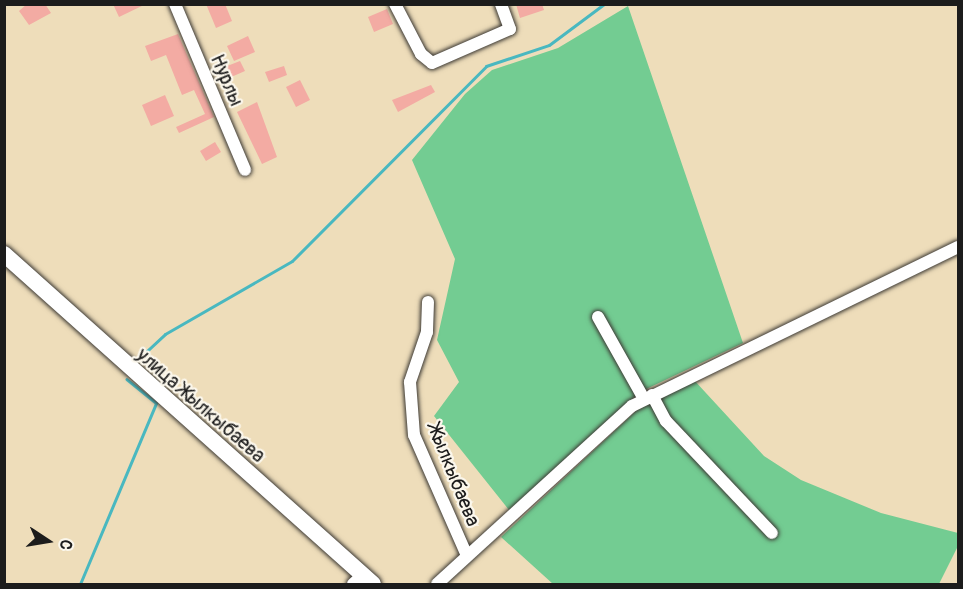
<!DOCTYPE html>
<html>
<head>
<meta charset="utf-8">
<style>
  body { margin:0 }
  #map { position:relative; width:963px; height:589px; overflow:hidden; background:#eeddba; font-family:Pangolin,sans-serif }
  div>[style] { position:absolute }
  .green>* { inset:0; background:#73cc92 }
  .stream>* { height:3px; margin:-1.5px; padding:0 1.5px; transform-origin:1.5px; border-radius:1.5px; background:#49b8c0 }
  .building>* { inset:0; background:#f3aba3 }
  .roads { filter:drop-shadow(0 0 2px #3c3934) drop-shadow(0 0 2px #3c3934) }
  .minor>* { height:12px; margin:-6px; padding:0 6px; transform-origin:6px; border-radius:6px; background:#fff }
  .major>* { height:16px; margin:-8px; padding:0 8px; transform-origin:8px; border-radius:8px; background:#fff }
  span { translate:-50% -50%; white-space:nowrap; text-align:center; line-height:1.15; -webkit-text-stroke:4.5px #fbf7ec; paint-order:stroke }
  .street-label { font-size:20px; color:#1c1c1c }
  .frame { position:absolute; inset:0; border:6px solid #1c1c1c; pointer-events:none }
  .north { position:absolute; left:18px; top:511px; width:60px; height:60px; -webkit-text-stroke:4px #fbf7ec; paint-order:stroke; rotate:102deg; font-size:16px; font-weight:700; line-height:24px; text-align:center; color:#1c1c1c }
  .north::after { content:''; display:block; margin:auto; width:21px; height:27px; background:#1c1c1c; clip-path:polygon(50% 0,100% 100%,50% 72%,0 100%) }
</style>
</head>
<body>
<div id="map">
  <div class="green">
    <i style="clip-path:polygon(628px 6px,743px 343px,640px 392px,509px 510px,434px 416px,459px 382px,437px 340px,455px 259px,412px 160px,465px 94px,492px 70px,558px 48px)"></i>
    <i style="clip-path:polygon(694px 380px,764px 456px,801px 480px,881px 513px,958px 533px,958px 546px,939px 584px,553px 584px,501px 537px,636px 411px)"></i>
  </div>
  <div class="stream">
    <i style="left:135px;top:362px;width:41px;rotate:-43deg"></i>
    <i style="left:165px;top:334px;width:146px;rotate:-29.9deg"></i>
    <i style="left:292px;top:261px;width:275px;rotate:-45.1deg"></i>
    <i style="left:486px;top:66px;width:66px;rotate:-18.4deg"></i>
    <i style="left:549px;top:45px;width:69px;rotate:-36.7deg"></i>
    <i style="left:80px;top:584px;width:196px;rotate:-67.2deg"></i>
    <i style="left:156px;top:403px;width:38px;rotate:-141deg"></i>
  </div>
  <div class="building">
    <i style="clip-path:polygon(27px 4px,45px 4px,51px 13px,29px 25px,19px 11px)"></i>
    <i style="clip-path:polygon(113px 4px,146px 4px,119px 17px)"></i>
    <i style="clip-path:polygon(206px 4px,225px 4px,232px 21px,216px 28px)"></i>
    <i style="clip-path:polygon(516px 4px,542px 4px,544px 10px,520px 18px)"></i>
    <i style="clip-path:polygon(387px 9px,393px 24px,374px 32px,368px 17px)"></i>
    <i style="clip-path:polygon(178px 34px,214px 117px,179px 133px,176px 127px,205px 114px,194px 90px,182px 95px,166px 55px,151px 61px,145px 46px)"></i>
    <i style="clip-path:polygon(248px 36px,255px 52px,234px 61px,227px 46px)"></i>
    <i style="clip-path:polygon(240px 61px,245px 71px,222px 81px,217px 70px)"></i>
    <i style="clip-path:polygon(284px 66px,287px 75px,269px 82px,265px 72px)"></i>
    <i style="clip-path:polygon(300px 80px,310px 100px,296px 107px,286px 87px)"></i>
    <i style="clip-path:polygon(431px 85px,435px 92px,398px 112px,392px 100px)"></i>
    <i style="clip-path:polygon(165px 95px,174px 116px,151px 126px,142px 105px)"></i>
    <i style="clip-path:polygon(257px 102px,277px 157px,262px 164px,237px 112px)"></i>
    <i style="clip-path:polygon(215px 142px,221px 152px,206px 161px,200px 151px)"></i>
  </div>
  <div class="roads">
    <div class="minor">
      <i style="left:175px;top:4px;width:180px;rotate:67.1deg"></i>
      <i style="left:395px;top:4px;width:56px;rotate:62.5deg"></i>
      <i style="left:421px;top:54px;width:14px;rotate:39deg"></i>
      <i style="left:432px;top:63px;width:85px;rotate:-23.6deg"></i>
      <i style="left:510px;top:29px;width:27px;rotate:-110deg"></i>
      <i style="left:428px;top:302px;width:30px;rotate:92deg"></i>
      <i style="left:427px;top:332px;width:53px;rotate:108.8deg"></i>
      <i style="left:410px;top:382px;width:53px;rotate:85.7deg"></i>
      <i style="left:414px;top:435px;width:132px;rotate:66.3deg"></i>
      <i style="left:598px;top:317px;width:94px;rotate:60.7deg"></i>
      <i style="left:652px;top:395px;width:30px;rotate:62deg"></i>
      <i style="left:666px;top:421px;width:154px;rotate:46.6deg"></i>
      <i style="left:353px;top:584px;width:13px;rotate:-42deg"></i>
      <i style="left:437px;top:584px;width:264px;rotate:-42.4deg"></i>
      <i style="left:632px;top:406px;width:363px;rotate:-26deg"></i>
    </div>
    <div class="major">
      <i style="left:4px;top:254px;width:495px;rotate:41.8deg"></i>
    </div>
  </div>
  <div class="street-label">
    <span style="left:227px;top:80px;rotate:67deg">Нурлы</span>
    <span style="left:201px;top:405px;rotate:41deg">улица Жылкыбаева</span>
    <span style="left:454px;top:475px;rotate:68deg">Жылкыбаева</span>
  </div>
  <div class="frame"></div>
  <div class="north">С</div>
</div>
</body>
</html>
